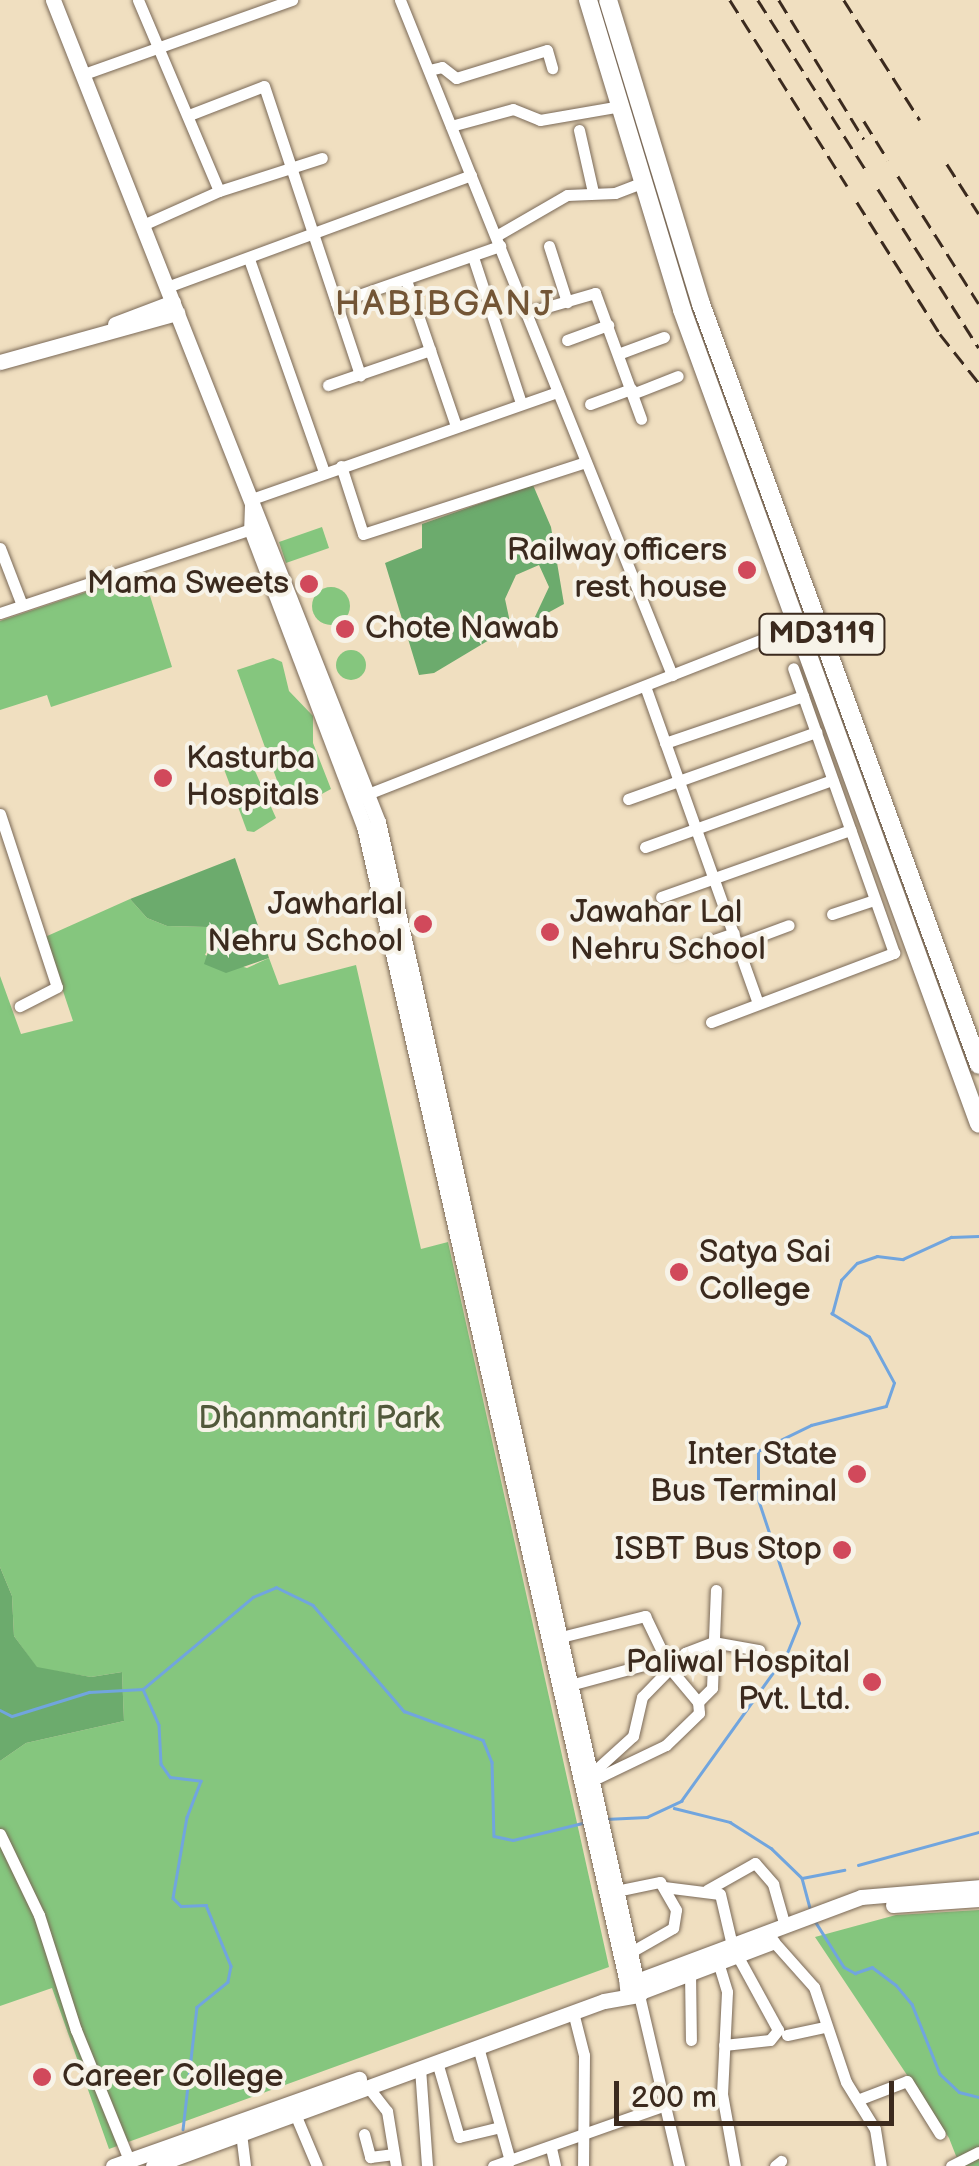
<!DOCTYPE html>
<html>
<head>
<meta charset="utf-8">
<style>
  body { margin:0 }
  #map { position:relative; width:979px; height:2166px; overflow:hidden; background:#f0dfc0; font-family:"Balsamiq Sans",sans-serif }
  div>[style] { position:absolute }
  .green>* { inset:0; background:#85c67e }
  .round { border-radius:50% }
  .forest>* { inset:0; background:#6cab6d }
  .stream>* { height:2.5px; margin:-1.25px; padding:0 1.25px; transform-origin:1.25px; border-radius:1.25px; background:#71a5de }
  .roads { filter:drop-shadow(0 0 2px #7a6957) drop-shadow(0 0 2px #7a6957) }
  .minor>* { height:11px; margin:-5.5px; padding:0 5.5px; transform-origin:5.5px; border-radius:5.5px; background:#fff }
  .secondary>* { height:15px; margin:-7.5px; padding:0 7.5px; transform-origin:7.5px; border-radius:7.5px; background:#fff }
  .primary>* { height:18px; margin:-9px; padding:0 9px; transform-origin:9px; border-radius:9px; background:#fff }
  .rail>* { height:2.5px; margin-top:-1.25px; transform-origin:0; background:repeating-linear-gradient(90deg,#3b2a1e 0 15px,transparent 0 23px) }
  .dots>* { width:28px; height:28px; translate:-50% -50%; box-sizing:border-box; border:5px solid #f7f3e8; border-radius:50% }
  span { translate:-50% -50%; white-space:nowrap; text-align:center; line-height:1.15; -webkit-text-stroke:8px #f7f3e8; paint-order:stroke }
  .shield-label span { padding:2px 8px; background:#f7f3e8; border:2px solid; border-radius:8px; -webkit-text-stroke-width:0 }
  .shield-label { font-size:30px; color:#3b2a1e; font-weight:700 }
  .poi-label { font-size:32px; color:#3b2a1e }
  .right { translate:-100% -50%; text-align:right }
  .left { translate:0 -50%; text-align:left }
  .park-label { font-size:32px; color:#51593b }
  .neighbourhood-label { font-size:35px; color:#735535; letter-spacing:2.5px }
  .scale { position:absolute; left:614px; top:2081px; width:280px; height:45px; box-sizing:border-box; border:5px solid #3b2a1e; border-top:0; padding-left:12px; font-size:30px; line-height:35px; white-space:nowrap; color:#3b2a1e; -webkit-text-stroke:8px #f7f3e8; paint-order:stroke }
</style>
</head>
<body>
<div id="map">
  <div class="green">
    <i style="clip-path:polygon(322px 527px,329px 548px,286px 563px,279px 542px)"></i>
    <i style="clip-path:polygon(143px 573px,172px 667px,51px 707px,47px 695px,0 710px,0 621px)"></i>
    <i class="round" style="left:312px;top:587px;width:38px;height:38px"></i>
    <i class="round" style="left:336px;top:650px;width:30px;height:30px"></i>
    <i style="clip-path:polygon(273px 658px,282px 662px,289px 691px,313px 716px,313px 743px,331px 789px,307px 802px,283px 797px,237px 670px)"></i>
    <i style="clip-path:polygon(247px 753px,276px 818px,254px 832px,247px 831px,221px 761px)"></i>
    <i style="clip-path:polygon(130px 899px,147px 918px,167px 926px,206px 927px,214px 934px,205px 955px,247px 968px,269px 958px,279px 985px,356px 965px,421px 1249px,448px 1242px,609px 1967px,109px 2149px,52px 1988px,0 2006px,0 1761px,26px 1743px,124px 1721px,122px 1672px,91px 1677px,37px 1668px,14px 1636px,12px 1596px,0 1567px,0 976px,21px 1034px,73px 1021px,45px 937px)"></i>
    <i style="clip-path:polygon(979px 1910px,979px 2166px,960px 2166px,949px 2138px,815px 1937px,896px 1915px)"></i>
  </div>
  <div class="forest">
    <i style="clip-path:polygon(533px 485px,551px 527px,564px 604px,533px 621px,549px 587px,539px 565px,516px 575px,505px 599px,511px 627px,434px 673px,419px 675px,385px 563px,422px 548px,422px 524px)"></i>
    <i style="clip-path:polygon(235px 858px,269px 958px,226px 973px,204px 964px,214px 934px,207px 927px,167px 926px,147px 918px,130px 899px)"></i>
    <i style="clip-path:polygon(0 1567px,12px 1596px,14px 1636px,37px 1667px,91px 1677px,122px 1672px,124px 1721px,26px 1743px,0 1761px)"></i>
  </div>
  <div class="stream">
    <i style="left:143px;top:1689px;width:39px;rotate:66deg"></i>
    <i style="left:159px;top:1725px;width:39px;rotate:87deg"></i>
    <i style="left:161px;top:1764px;width:16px;rotate:55deg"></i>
    <i style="left:170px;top:1777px;width:31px;rotate:7deg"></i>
    <i style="left:201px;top:1781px;width:39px;rotate:111deg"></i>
    <i style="left:187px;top:1817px;width:82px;rotate:99.8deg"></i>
    <i style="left:173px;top:1898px;width:11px;rotate:45deg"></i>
    <i style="left:181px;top:1906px;width:25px;rotate:-2deg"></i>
    <i style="left:206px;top:1905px;width:66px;rotate:67.7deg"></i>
    <i style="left:231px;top:1966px;width:16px;rotate:101deg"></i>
    <i style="left:228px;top:1982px;width:40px;rotate:141deg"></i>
    <i style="left:197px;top:2007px;width:123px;rotate:96.5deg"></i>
    <i style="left:0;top:1710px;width:13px;rotate:27deg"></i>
    <i style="left:12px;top:1716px;width:81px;rotate:-17.3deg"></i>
    <i style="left:89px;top:1692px;width:54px;rotate:-3.2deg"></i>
    <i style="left:143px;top:1689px;width:143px;rotate:-39.9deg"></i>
    <i style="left:253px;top:1597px;width:25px;rotate:-23deg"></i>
    <i style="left:276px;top:1587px;width:41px;rotate:25.9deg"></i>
    <i style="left:313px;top:1605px;width:140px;rotate:49.4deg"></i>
    <i style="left:404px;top:1711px;width:84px;rotate:20.2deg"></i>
    <i style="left:483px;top:1740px;width:24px;rotate:68deg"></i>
    <i style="left:492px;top:1762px;width:74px;rotate:88.5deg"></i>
    <i style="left:494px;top:1836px;width:19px;rotate:12deg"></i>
    <i style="left:513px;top:1840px;width:71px;rotate:-13.8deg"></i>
    <i style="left:674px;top:1808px;width:58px;rotate:14deg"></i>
    <i style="left:730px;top:1822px;width:49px;rotate:32.4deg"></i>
    <i style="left:771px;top:1848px;width:43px;rotate:44.1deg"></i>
    <i style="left:802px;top:1878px;width:31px;rotate:75deg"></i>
    <i style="left:605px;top:1819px;width:42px;rotate:-2.7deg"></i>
    <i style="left:647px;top:1817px;width:38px;rotate:-25deg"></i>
    <i style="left:681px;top:1801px;width:182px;rotate:-54.4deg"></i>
    <i style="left:787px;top:1653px;width:32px;rotate:-68deg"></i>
    <i style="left:799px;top:1623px;width:130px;rotate:-108.4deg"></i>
    <i style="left:758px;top:1500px;width:49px;rotate:-90deg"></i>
    <i style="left:758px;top:1451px;width:59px;rotate:-26.1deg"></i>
    <i style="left:811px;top:1425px;width:77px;rotate:-14.2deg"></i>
    <i style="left:886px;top:1406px;width:24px;rotate:-71deg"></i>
    <i style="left:894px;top:1383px;width:52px;rotate:-118.5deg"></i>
    <i style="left:869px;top:1337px;width:44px;rotate:-148.1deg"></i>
    <i style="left:832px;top:1314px;width:35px;rotate:-75deg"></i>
    <i style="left:841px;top:1280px;width:23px;rotate:-47deg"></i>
    <i style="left:857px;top:1263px;width:21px;rotate:-19deg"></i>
    <i style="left:877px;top:1256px;width:26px;rotate:7deg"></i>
    <i style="left:903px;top:1259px;width:53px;rotate:-24.6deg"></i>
    <i style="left:951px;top:1237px;width:28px;rotate:-2deg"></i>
    <i style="left:858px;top:1865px;width:125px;rotate:-15.3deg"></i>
    <i style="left:802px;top:1878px;width:43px;rotate:-10.8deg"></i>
    <i style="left:815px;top:1921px;width:54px;rotate:57.8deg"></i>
    <i style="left:844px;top:1967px;width:13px;rotate:29deg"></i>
    <i style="left:855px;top:1973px;width:18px;rotate:-19deg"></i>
    <i style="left:872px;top:1967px;width:30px;rotate:37deg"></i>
    <i style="left:896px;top:1985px;width:25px;rotate:50deg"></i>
    <i style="left:912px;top:2004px;width:75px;rotate:68.2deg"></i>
    <i style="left:940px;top:2074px;width:26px;rotate:43deg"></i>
    <i style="left:959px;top:2092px;width:21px;rotate:14deg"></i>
  </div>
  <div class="roads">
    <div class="minor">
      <i style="left:138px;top:0;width:207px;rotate:67deg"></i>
      <i style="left:400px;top:0;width:728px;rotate:68.05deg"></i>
      <i style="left:429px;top:70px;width:13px;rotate:-13deg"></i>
      <i style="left:442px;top:67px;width:18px;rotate:38deg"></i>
      <i style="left:456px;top:78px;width:95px;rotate:-17.1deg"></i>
      <i style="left:547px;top:50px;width:19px;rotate:74deg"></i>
      <i style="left:84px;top:74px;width:221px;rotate:-19.6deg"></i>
      <i style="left:189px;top:115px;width:80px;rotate:-21.1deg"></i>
      <i style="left:264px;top:86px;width:305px;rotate:71.6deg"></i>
      <i style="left:451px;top:126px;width:64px;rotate:-15.3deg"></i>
      <i style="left:513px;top:109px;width:29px;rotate:22deg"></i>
      <i style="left:540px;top:120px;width:82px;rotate:-9.8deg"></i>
      <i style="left:579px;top:130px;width:64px;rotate:77.3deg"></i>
      <i style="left:145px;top:224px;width:81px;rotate:-24deg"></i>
      <i style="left:219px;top:191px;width:108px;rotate:-17.8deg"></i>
      <i style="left:496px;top:236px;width:82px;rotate:-30deg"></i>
      <i style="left:567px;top:195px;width:48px;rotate:-2.4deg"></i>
      <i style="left:615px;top:193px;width:30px;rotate:-21deg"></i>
      <i style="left:549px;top:246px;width:59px;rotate:72.2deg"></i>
      <i style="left:473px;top:257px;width:154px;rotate:71.8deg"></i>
      <i style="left:249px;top:259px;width:226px;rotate:70.6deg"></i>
      <i style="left:406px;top:280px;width:154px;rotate:71.1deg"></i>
      <i style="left:167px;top:287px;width:324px;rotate:-20.2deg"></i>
      <i style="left:336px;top:303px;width:174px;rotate:-19.2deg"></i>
      <i style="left:526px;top:313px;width:72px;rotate:-16.2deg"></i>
      <i style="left:595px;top:293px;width:134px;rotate:69.9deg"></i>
      <i style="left:567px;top:340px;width:44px;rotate:-20.1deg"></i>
      <i style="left:618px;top:354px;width:49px;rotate:-20.3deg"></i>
      <i style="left:328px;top:385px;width:108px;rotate:-18.9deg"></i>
      <i style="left:632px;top:394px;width:49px;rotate:-21.4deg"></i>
      <i style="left:590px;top:404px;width:44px;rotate:-20.1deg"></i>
      <i style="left:341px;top:466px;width:71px;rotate:72.1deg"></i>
      <i style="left:363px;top:534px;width:234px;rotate:-17.9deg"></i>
      <i style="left:249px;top:500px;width:327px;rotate:-19.3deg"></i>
      <i style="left:0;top:548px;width:61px;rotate:68.9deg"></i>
      <i style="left:0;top:613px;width:268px;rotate:-18.5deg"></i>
      <i style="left:645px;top:686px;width:337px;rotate:70.4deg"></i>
      <i style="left:665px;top:743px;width:146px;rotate:-18.8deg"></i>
      <i style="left:360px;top:797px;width:490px;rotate:-21.4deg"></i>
      <i style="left:628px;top:799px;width:200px;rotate:-19.6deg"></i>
      <i style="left:0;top:814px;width:182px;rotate:71.8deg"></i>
      <i style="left:57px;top:987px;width:42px;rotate:152.8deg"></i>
      <i style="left:645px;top:847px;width:199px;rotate:-19.7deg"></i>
      <i style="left:661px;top:897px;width:201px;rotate:-19.5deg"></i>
      <i style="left:832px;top:914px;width:44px;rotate:-18.4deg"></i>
      <i style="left:738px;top:944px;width:54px;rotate:-20.4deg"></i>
      <i style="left:676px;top:953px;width:61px;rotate:-19deg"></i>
      <i style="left:711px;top:1022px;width:196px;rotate:-20.7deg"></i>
      <i style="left:894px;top:953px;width:302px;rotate:-109.5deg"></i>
      <i style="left:561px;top:1637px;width:87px;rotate:-14deg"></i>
      <i style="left:645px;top:1616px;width:58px;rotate:64.3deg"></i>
      <i style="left:672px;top:1671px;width:40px;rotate:50deg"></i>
      <i style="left:570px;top:1685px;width:95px;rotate:-15.2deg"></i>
      <i style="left:590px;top:1775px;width:58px;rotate:-42.2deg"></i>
      <i style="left:633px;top:1736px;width:40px;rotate:-77deg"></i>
      <i style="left:642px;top:1697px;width:62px;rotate:-45.7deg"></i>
      <i style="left:685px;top:1653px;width:30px;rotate:-21deg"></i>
      <i style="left:713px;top:1642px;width:47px;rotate:9.9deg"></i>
      <i style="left:591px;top:1781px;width:83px;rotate:-25.6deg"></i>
      <i style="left:666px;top:1745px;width:46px;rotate:-44.1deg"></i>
      <i style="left:699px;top:1713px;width:11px;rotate:-95deg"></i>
      <i style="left:698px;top:1702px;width:20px;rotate:-45deg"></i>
      <i style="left:712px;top:1688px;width:98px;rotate:-87.7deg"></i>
      <i style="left:0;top:1834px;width:90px;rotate:64.3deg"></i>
      <i style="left:39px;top:1915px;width:121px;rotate:72.2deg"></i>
      <i style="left:76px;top:2030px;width:140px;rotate:67.8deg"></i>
      <i style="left:664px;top:1887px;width:56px;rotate:7.1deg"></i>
      <i style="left:720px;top:1894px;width:52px;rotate:76.8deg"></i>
      <i style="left:707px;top:1890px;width:55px;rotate:-29.4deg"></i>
      <i style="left:755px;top:1863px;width:28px;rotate:49deg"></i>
      <i style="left:773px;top:1884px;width:44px;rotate:74.1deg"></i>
      <i style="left:616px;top:1891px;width:45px;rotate:-11.6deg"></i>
      <i style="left:660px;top:1882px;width:32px;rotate:60deg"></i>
      <i style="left:676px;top:1910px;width:18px;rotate:99deg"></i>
      <i style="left:673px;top:1928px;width:48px;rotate:150.3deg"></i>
      <i style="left:773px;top:1941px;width:62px;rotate:48.3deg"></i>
      <i style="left:814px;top:1987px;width:100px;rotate:71.4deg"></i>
      <i style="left:846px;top:2082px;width:55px;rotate:58.3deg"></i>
      <i style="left:875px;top:2129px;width:37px;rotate:81deg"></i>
      <i style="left:718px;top:1962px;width:31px;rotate:73deg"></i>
      <i style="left:727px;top:1992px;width:102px;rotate:92.8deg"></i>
      <i style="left:722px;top:2094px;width:73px;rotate:79.8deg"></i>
      <i style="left:690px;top:1972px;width:68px;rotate:89.2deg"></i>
      <i style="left:639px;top:1995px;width:176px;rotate:76.8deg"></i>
      <i style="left:573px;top:2012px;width:44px;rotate:75.7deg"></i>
      <i style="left:584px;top:2055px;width:111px;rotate:90.5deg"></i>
      <i style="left:787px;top:2035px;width:40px;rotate:-12deg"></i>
      <i style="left:724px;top:2045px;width:46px;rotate:-6.2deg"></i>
      <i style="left:770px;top:2040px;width:13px;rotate:-51deg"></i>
      <i style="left:778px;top:2030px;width:85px;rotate:-118.7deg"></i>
      <i style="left:478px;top:2047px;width:118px;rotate:74.3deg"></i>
      <i style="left:437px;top:2062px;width:78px;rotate:73.7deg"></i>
      <i style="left:459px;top:2137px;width:42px;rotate:-13.7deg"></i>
      <i style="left:420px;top:2068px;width:98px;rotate:85.9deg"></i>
      <i style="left:368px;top:2087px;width:31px;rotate:52deg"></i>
      <i style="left:387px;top:2111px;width:56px;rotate:80.7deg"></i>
      <i style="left:860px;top:2099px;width:50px;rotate:-21deg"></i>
      <i style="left:907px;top:2081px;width:62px;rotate:58.1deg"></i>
      <i style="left:295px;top:2114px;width:56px;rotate:67.1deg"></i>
      <i style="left:241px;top:2133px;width:33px;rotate:83deg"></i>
      <i style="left:364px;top:2134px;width:24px;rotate:75deg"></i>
      <i style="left:370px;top:2157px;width:24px;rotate:-7deg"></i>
      <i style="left:551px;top:2148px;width:18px;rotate:77deg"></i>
      <i style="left:493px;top:2166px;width:182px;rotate:-19.5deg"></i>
      <i style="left:775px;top:2166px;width:8px;rotate:-40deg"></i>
      <i style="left:951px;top:2166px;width:31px;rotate:-27deg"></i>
    </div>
    <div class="secondary">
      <i style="left:53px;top:0;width:884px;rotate:68.43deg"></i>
      <i style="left:378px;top:822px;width:1181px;rotate:77.43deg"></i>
      <i style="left:115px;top:324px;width:62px;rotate:-20.8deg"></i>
      <i style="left:0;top:362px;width:184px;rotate:-15.5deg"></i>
      <i style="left:252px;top:505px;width:24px;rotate:92deg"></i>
      <i style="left:251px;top:529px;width:318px;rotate:69.2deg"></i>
      <i style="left:364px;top:826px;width:1181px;rotate:77.19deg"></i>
      <i style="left:893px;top:1905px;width:86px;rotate:-4deg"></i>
      <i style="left:642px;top:1979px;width:234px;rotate:-20.5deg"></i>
      <i style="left:861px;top:1897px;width:118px;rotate:-4.8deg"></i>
      <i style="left:643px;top:1991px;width:138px;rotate:-20.8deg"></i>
      <i style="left:113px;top:2166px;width:261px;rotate:-19.5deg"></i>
      <i style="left:153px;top:2166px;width:480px;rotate:-20.1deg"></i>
      <i style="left:604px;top:2001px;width:36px;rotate:-10deg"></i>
      <i style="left:639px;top:1995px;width:16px;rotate:-79deg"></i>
      <i style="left:642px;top:1979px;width:16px;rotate:-176deg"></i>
      <i style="left:626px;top:1978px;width:18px;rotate:84deg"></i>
    </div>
    <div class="primary">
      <i style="left:588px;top:0;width:324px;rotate:73.1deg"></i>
      <i style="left:682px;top:310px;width:866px;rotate:69.95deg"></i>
      <i style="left:608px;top:0;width:318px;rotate:73deg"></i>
      <i style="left:701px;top:304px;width:810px;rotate:69.93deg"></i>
    </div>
  </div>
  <div class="rail">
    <i style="left:730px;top:0;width:220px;rotate:57.8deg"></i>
    <i style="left:758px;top:0;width:205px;rotate:57.6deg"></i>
    <i style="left:779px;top:0;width:163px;rotate:58.6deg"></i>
    <i style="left:844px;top:0;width:142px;rotate:57.7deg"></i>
    <i style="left:864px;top:121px;width:46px;rotate:58.4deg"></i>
    <i style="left:947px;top:164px;width:59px;rotate:57.4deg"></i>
    <i style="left:898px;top:176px;width:151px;rotate:57.7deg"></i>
    <i style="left:878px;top:189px;width:188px;rotate:57.6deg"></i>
    <i style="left:857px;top:202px;width:156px;rotate:57.8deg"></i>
    <i style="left:940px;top:334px;width:63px;rotate:51.5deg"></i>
  </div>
  <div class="dots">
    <i style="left:747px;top:570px;background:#d1495b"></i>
    <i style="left:309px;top:584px;background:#d1495b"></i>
    <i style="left:345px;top:629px;background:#d1495b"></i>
    <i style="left:163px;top:778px;background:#d1495b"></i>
    <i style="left:423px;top:924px;background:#d1495b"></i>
    <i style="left:550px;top:932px;background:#d1495b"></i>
    <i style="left:679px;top:1272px;background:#d1495b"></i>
    <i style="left:857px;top:1474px;background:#d1495b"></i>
    <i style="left:842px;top:1550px;background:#d1495b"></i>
    <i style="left:872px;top:1682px;background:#d1495b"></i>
    <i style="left:42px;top:2077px;background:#d1495b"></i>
  </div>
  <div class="shield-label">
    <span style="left:822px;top:634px">MD3119</span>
  </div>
  <div class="poi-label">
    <span class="right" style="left:727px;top:570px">Railway officers<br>rest house</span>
    <span class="right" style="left:289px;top:584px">Mama Sweets</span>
    <span class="left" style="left:365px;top:629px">Chote Nawab</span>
    <span class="left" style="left:186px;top:778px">Kasturba<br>Hospitals</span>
    <span class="right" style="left:403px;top:924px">Jawharlal<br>Nehru School</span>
    <span class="left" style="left:570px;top:932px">Jawahar Lal<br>Nehru School</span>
    <span class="left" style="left:699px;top:1272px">Satya Sai<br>College</span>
    <span class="right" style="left:837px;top:1474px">Inter State<br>Bus Terminal</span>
    <span class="right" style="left:822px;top:1550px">ISBT Bus Stop</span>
    <span class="right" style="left:850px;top:1682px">Paliwal Hospital<br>Pvt. Ltd.</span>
    <span class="left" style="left:62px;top:2077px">Career College</span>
  </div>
  <div class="park-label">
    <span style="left:319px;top:1419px">Dhanmantri Park</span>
  </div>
  <div class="neighbourhood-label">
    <span style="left:445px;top:305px">HABIBGANJ</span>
  </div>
  <div class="scale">200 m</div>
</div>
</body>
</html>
